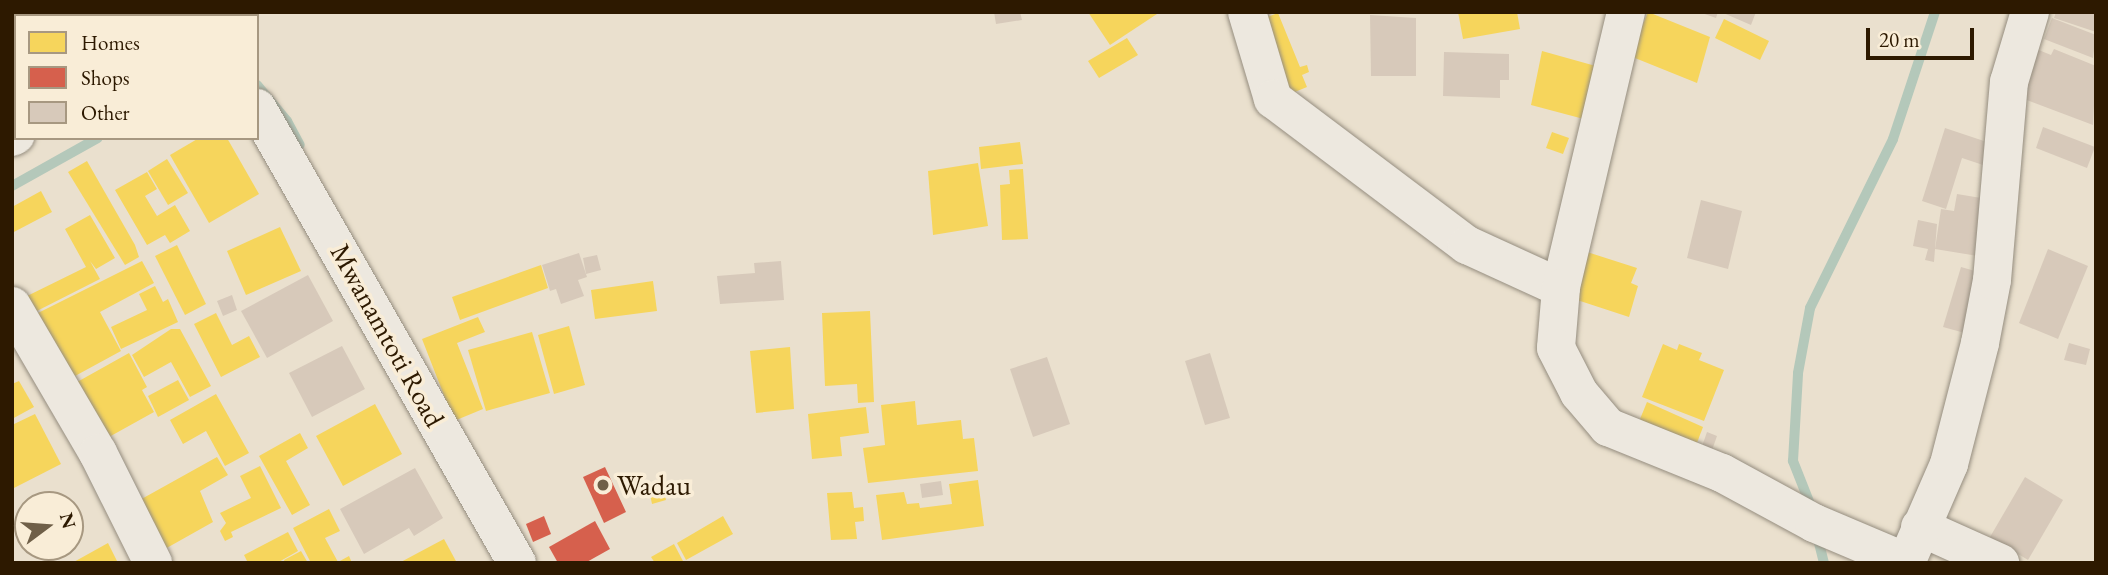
<!DOCTYPE html>
<html>
<head>
<meta charset="utf-8">
<style>
  body { margin:0 }
  #map { position:relative; width:2108px; height:575px; overflow:hidden; background:#eae0ce; font-family:"EB Garamond",serif }
  div>[style] { position:absolute }
  .homes>* { inset:0; background:#f6d55c }
  .shops>* { inset:0; background:#d6604d }
  .stream>* { height:10px; margin:-5px; padding:0 5px; transform-origin:5px; border-radius:5px; background:#b4c8ba }
  .building>* { inset:0; background:#d7c9ba }
  .roads { filter:drop-shadow(0 0 2px #958d7f) drop-shadow(0 0 2px #958d7f) }
  .minor>* { height:38px; margin:-19px; padding:0 19px; transform-origin:19px; border-radius:19px; background:#ede8df }
  .dots>* { width:19px; height:19px; translate:-50% -50%; box-sizing:border-box; border:4px solid #f9edd7; border-radius:50% }
  span { translate:-50% -50%; white-space:nowrap; text-align:center; line-height:1.15; -webkit-text-stroke:7px #f9edd7; paint-order:stroke }
  .street-label { font-size:28px; color:#2d1900 }
  .poi-label { font-size:28px; color:#2d1900 }
  .left { translate:0 -50%; text-align:left }
  .frame { position:absolute; inset:0; border:14px solid #2d1900; pointer-events:none }
  .legend { position:absolute; left:14px; top:14px; width:245px; height:126px; box-sizing:border-box; background:#f9edd7; border:2px solid #a79881; margin:0; padding:9px 12px; list-style:none; font-size:21px; color:#2d1900 }
  .legend li { display:flex; align-items:center; gap:14px; height:35px }
  .legend b { width:35px; border:2px solid #a79881 }
  .north { position:absolute; left:14px; top:491px; width:70px; height:70px; box-sizing:border-box; background:#f9edd7; border:2px solid #a79881; border-radius:50%; rotate:74deg; font-size:19px; font-weight:700; line-height:28px; text-align:center; color:#2d1900 }
  .north::after { content:''; display:block; margin:auto; width:24px; height:32px; background:#6f5f48; clip-path:polygon(50% 0,100% 100%,50% 72%,0 100%) }
  .scale { position:absolute; left:1866px; top:28px; width:108px; height:32px; box-sizing:border-box; border:4px solid #2d1900; border-top:0; padding-left:9px; font-size:21px; line-height:24px; white-space:nowrap; color:#2d1900; -webkit-text-stroke:5px #f9edd7; paint-order:stroke }
</style>
</head>
<body>
<div id="map">
  <div class="homes">
    <i style="clip-path:polygon(12px 12px,36px 16px,16px 16px,12px 69px)"></i>
    <i style="clip-path:polygon(1088px 12px,1156px 12px,1157px 14px,1110px 45px)"></i>
    <i style="clip-path:polygon(1458px 12px,1517px 12px,1520px 29px,1463px 39px)"></i>
    <i style="clip-path:polygon(1648px 12px,1710px 37px,1697px 83px,1630px 56px)"></i>
    <i style="clip-path:polygon(1278px 13px,1300px 67px,1307px 65px,1309px 72px,1302px 75px,1307px 87px,1285px 96px,1256px 21px)"></i>
    <i style="clip-path:polygon(1724px 19px,1769px 41px,1760px 60px,1715px 38px)"></i>
    <i style="clip-path:polygon(1127px 38px,1138px 55px,1099px 78px,1088px 61px)"></i>
    <i style="clip-path:polygon(1542px 51px,1610px 70px,1595px 122px,1531px 105px)"></i>
    <i style="clip-path:polygon(1552px 132px,1569px 138px,1563px 154px,1546px 148px)"></i>
    <i style="clip-path:polygon(199px 138px,227px 138px,259px 194px,209px 223px,170px 155px)"></i>
    <i style="clip-path:polygon(1020px 142px,1023px 164px,981px 169px,979px 147px)"></i>
    <i style="clip-path:polygon(167px 159px,188px 193px,168px 205px,148px 171px)"></i>
    <i style="clip-path:polygon(87px 161px,135px 245px,139px 257px,125px 265px,68px 172px)"></i>
    <i style="clip-path:polygon(978px 163px,988px 226px,933px 235px,928px 171px)"></i>
    <i style="clip-path:polygon(1023px 169px,1028px 239px,1002px 240px,1000px 185px,1010px 184px,1009px 170px)"></i>
    <i style="clip-path:polygon(147px 172px,157px 189px,145px 196px,157px 216px,175px 205px,190px 231px,170px 243px,165px 235px,147px 245px,115px 190px)"></i>
    <i style="clip-path:polygon(41px 191px,52px 212px,12px 233px,12px 207px)"></i>
    <i style="clip-path:polygon(90px 215px,115px 258px,96px 269px,90px 261px,100px 279px,29px 315px,21px 299px,86px 267px,65px 229px)"></i>
    <i style="clip-path:polygon(280px 227px,301px 271px,246px 295px,227px 251px)"></i>
    <i style="clip-path:polygon(177px 245px,206px 304px,185px 315px,155px 256px)"></i>
    <i style="clip-path:polygon(1584px 251px,1637px 268px,1631px 283px,1638px 286px,1629px 317px,1571px 298px)"></i>
    <i style="clip-path:polygon(142px 261px,154px 283px,100px 312px,121px 351px,64px 382px,30px 317px)"></i>
    <i style="clip-path:polygon(541px 265px,548px 288px,460px 320px,452px 297px)"></i>
    <i style="clip-path:polygon(653px 281px,657px 311px,595px 319px,591px 290px)"></i>
    <i style="clip-path:polygon(155px 286px,163px 302px,168px 299px,178px 322px,121px 349px,111px 327px,147px 310px,139px 294px)"></i>
    <i style="clip-path:polygon(870px 311px,874px 402px,858px 403px,857px 384px,825px 386px,822px 313px)"></i>
    <i style="clip-path:polygon(216px 313px,232px 345px,249px 336px,260px 357px,221px 377px,194px 324px)"></i>
    <i style="clip-path:polygon(478px 317px,485px 332px,457px 343px,483px 409px,454px 421px,422px 339px)"></i>
    <i style="clip-path:polygon(569px 326px,585px 385px,554px 394px,538px 335px)"></i>
    <i style="clip-path:polygon(171px 329px,180px 329px,211px 386px,190px 397px,171px 362px,144px 377px,132px 355px)"></i>
    <i style="clip-path:polygon(532px 332px,550px 393px,486px 411px,468px 350px)"></i>
    <i style="clip-path:polygon(1663px 344px,1677px 350px,1679px 344px,1702px 353px,1699px 360px,1724px 370px,1704px 421px,1642px 397px)"></i>
    <i style="clip-path:polygon(790px 347px,794px 409px,756px 413px,750px 351px)"></i>
    <i style="clip-path:polygon(129px 353px,147px 387px,142px 390px,154px 412px,100px 442px,70px 386px)"></i>
    <i style="clip-path:polygon(178px 380px,189px 400px,158px 417px,148px 396px)"></i>
    <i style="clip-path:polygon(19px 381px,34px 407px,12px 419px,12px 384px)"></i>
    <i style="clip-path:polygon(216px 394px,249px 453px,225px 466px,206px 431px,183px 444px,170px 420px)"></i>
    <i style="clip-path:polygon(915px 401px,917px 425px,961px 420px,963px 439px,974px 438px,978px 471px,868px 483px,863px 448px,885px 445px,881px 405px)"></i>
    <i style="clip-path:polygon(1647px 402px,1703px 427px,1695px 448px,1638px 424px)"></i>
    <i style="clip-path:polygon(375px 404px,402px 454px,343px 486px,316px 436px)"></i>
    <i style="clip-path:polygon(866px 407px,869px 433px,840px 437px,842px 456px,812px 459px,808px 414px)"></i>
    <i style="clip-path:polygon(35px 414px,61px 464px,12px 489px,12px 425px)"></i>
    <i style="clip-path:polygon(300px 433px,308px 448px,286px 461px,310px 505px,292px 515px,259px 456px)"></i>
    <i style="clip-path:polygon(217px 457px,228px 475px,200px 491px,213px 522px,156px 554px,129px 506px)"></i>
    <i style="clip-path:polygon(260px 466px,281px 508px,231px 532px,233px 537px,225px 541px,220px 531px,226px 523px,220px 513px,251px 498px,240px 476px)"></i>
    <i style="clip-path:polygon(978px 480px,984px 526px,882px 540px,876px 495px,904px 492px,907px 504px,919px 503px,920px 508px,952px 504px,949px 484px)"></i>
    <i style="clip-path:polygon(661px 481px,666px 500px,652px 504px,648px 485px)"></i>
    <i style="clip-path:polygon(852px 492px,854px 508px,863px 507px,864px 521px,855px 522px,857px 539px,831px 540px,827px 493px)"></i>
    <i style="clip-path:polygon(72px 503px,82px 522px,70px 528px,70px 504px)"></i>
    <i style="clip-path:polygon(329px 509px,340px 531px,325px 538px,338px 562px,349px 556px,352px 563px,311px 563px,293px 528px)"></i>
    <i style="clip-path:polygon(723px 516px,733px 534px,686px 560px,677px 543px)"></i>
    <i style="clip-path:polygon(28px 527px,28px 545px,20px 531px)"></i>
    <i style="clip-path:polygon(288px 532px,298px 551px,277px 563px,248px 563px,244px 555px)"></i>
    <i style="clip-path:polygon(444px 539px,457px 563px,399px 563px)"></i>
    <i style="clip-path:polygon(108px 543px,118px 563px,72px 563px)"></i>
    <i style="clip-path:polygon(674px 544px,684px 563px,655px 563px,651px 557px)"></i>
    <i style="clip-path:polygon(301px 551px,308px 563px,285px 563px,284px 560px)"></i>
  </div>
  <div class="shops">
    <i style="clip-path:polygon(605px 467px,626px 512px,604px 523px,583px 477px)"></i>
    <i style="clip-path:polygon(544px 516px,551px 534px,533px 542px,526px 524px)"></i>
    <i style="clip-path:polygon(595px 521px,610px 549px,585px 563px,558px 563px,549px 547px)"></i>
  </div>
  <div class="stream">
    <i style="left:161px;top:12px;width:4px;rotate:63deg"></i>
    <i style="left:257px;top:85px;width:47px;rotate:50.2deg"></i>
    <i style="left:287px;top:121px;width:27px;rotate:62deg"></i>
    <i style="left:12px;top:105px;width:4px;rotate:-27deg"></i>
    <i style="left:12px;top:186px;width:98px;rotate:-29.2deg"></i>
    <i style="left:1812px;top:509px;width:52px;rotate:-111.6deg"></i>
    <i style="left:1793px;top:461px;width:88px;rotate:-86.7deg"></i>
    <i style="left:1798px;top:373px;width:66px;rotate:-79.5deg"></i>
    <i style="left:1810px;top:308px;width:188px;rotate:-63.8deg"></i>
    <i style="left:1893px;top:139px;width:134px;rotate:-71.7deg"></i>
    <i style="left:1817px;top:535px;width:29px;rotate:76deg"></i>
  </div>
  <div class="building">
    <i style="clip-path:polygon(70px 12px,111px 12px,113px 16px,72px 16px)"></i>
    <i style="clip-path:polygon(994px 12px,1020px 12px,1022px 20px,996px 24px)"></i>
    <i style="clip-path:polygon(1699px 12px,1718px 12px,1716px 18px)"></i>
    <i style="clip-path:polygon(1721px 12px,1756px 12px,1751px 25px)"></i>
    <i style="clip-path:polygon(2056px 12px,2096px 12px,2096px 32px,2054px 18px)"></i>
    <i style="clip-path:polygon(1370px 15px,1416px 18px,1416px 76px,1371px 76px)"></i>
    <i style="clip-path:polygon(2052px 18px,2096px 35px,2093px 58px,2044px 39px)"></i>
    <i style="clip-path:polygon(2029px 46px,2051px 55px,2054px 49px,2096px 66px,2093px 125px,2011px 94px)"></i>
    <i style="clip-path:polygon(1444px 52px,1509px 54px,1509px 80px,1500px 80px,1500px 98px,1443px 96px)"></i>
    <i style="clip-path:polygon(2043px 127px,2095px 147px,2087px 168px,2036px 148px)"></i>
    <i style="clip-path:polygon(1945px 128px,2002px 147px,1995px 169px,1962px 158px,1946px 209px,1922px 201px)"></i>
    <i style="clip-path:polygon(1957px 194px,1993px 200px,1984px 257px,1935px 249px,1941px 209px,1954px 211px)"></i>
    <i style="clip-path:polygon(1701px 200px,1742px 211px,1728px 269px,1687px 258px)"></i>
    <i style="clip-path:polygon(1918px 220px,1937px 224px,1934px 262px,1925px 260px,1928px 249px,1913px 246px)"></i>
    <i style="clip-path:polygon(2048px 249px,2088px 266px,2058px 339px,2019px 323px)"></i>
    <i style="clip-path:polygon(579px 253px,587px 277px,578px 280px,584px 296px,561px 304px,556px 289px,550px 291px,542px 265px)"></i>
    <i style="clip-path:polygon(597px 255px,601px 270px,586px 274px,583px 258px)"></i>
    <i style="clip-path:polygon(781px 261px,784px 300px,720px 304px,717px 276px,755px 273px,754px 263px)"></i>
    <i style="clip-path:polygon(1961px 267px,1989px 275px,1972px 335px,1943px 327px)"></i>
    <i style="clip-path:polygon(308px 275px,333px 321px,267px 358px,241px 311px)"></i>
    <i style="clip-path:polygon(232px 295px,237px 310px,223px 316px,217px 301px)"></i>
    <i style="clip-path:polygon(2069px 343px,2090px 349px,2086px 365px,2064px 360px)"></i>
    <i style="clip-path:polygon(342px 346px,365px 389px,312px 417px,289px 373px)"></i>
    <i style="clip-path:polygon(1210px 353px,1230px 418px,1205px 425px,1185px 361px)"></i>
    <i style="clip-path:polygon(1047px 357px,1070px 424px,1033px 437px,1010px 369px)"></i>
    <i style="clip-path:polygon(1707px 432px,1717px 436px,1710px 456px,1700px 452px)"></i>
    <i style="clip-path:polygon(415px 468px,443px 518px,414px 536px,409px 528px,364px 554px,340px 509px)"></i>
    <i style="clip-path:polygon(2025px 477px,2063px 500px,2028px 560px,1990px 537px)"></i>
    <i style="clip-path:polygon(941px 481px,943px 495px,922px 498px,920px 484px)"></i>
  </div>
  <div class="roads">
    <div class="minor">
      <i style="left:192px;top:12px;width:4px;rotate:63deg"></i>
      <i style="left:1247px;top:12px;width:91px;rotate:73.4deg"></i>
      <i style="left:1273px;top:99px;width:243px;rotate:37deg"></i>
      <i style="left:1467px;top:245px;width:103px;rotate:24.6deg"></i>
      <i style="left:1626px;top:12px;width:284px;rotate:103.3deg"></i>
      <i style="left:1561px;top:288px;width:60px;rotate:94.8deg"></i>
      <i style="left:1556px;top:348px;width:51px;rotate:62.9deg"></i>
      <i style="left:1579px;top:393px;width:45px;rotate:49.5deg"></i>
      <i style="left:1608px;top:427px;width:123px;rotate:22deg"></i>
      <i style="left:1722px;top:473px;width:105px;rotate:28.5deg"></i>
      <i style="left:1814px;top:523px;width:100px;rotate:23deg"></i>
      <i style="left:257px;top:108px;width:524px;rotate:60.26deg"></i>
      <i style="left:12px;top:137px;width:4px;rotate:-27deg"></i>
      <i style="left:12px;top:306px;width:170px;rotate:59.7deg"></i>
      <i style="left:98px;top:453px;width:123px;rotate:63.4deg"></i>
      <i style="left:1920px;top:527px;width:88px;rotate:24.2deg"></i>
      <i style="left:1906px;top:563px;width:108px;rotate:-66.5deg"></i>
      <i style="left:1949px;top:464px;width:125px;rotate:-75.6deg"></i>
      <i style="left:1980px;top:343px;width:64px;rotate:-79.2deg"></i>
      <i style="left:1992px;top:280px;width:199px;rotate:-85.1deg"></i>
      <i style="left:2009px;top:82px;width:73px;rotate:-73.3deg"></i>
    </div>
  </div>
  <div class="dots">
    <i style="left:603px;top:485px;background:#6f5f48"></i>
  </div>
  <div class="street-label">
    <span style="left:388px;top:335px;rotate:61deg">Mwanamtoti Road</span>
  </div>
  <div class="poi-label">
    <span class="left" style="left:617px;top:485px">Wadau</span>
  </div>
  <div class="frame"></div>
  <ul class="legend">
  <li><b style="height:19px;background:#f6d55c"></b>Homes</li>
  <li><b style="height:19px;background:#d6604d"></b>Shops</li>
  <li><b style="height:19px;background:#d7c9ba"></b>Other</li>
  </ul>
  <div class="north">N</div>
  <div class="scale">20 m</div>
</div>
</body>
</html>
